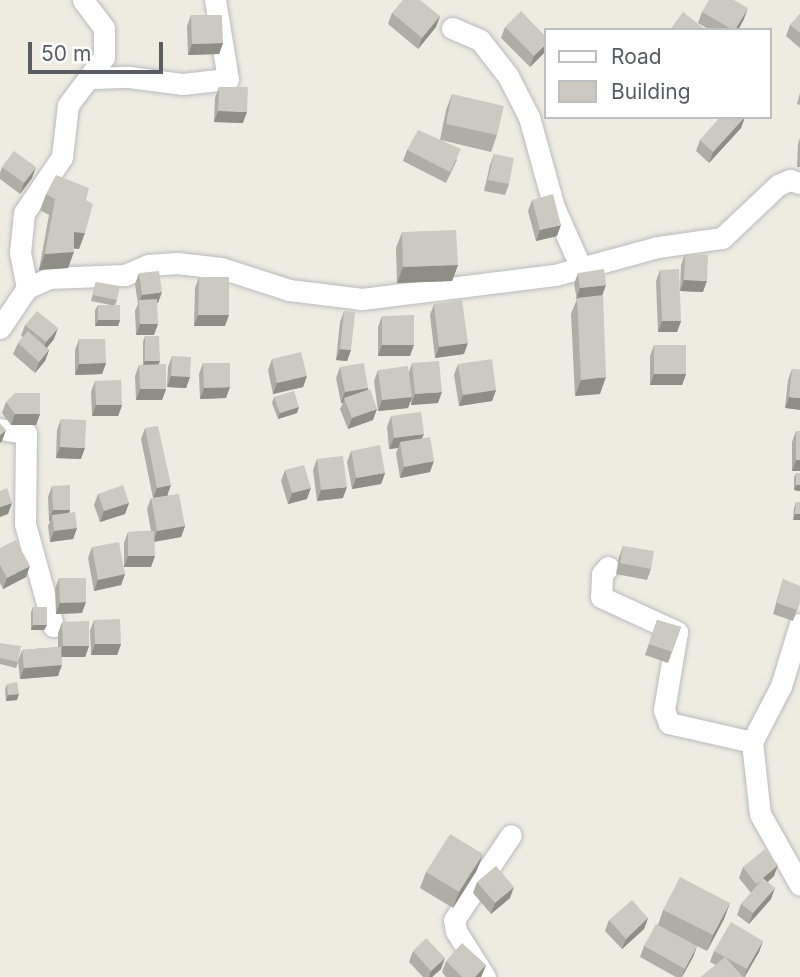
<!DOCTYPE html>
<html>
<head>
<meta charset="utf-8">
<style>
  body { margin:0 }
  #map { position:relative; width:800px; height:977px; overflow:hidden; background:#eeece1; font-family:Inter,sans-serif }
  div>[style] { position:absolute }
  .roads { filter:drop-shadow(0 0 2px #b9bbc1) drop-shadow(0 0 2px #b9bbc1) }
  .minor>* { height:21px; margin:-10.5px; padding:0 10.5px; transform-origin:10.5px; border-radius:10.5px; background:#fff }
  .wall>* { inset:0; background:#afada5 }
  .shaded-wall>* { inset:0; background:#8e8d86 }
  .building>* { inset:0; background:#cbc9c0 }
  span { translate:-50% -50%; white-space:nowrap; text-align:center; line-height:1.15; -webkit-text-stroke:5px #fff; paint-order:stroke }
  .legend { position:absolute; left:544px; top:28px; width:228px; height:91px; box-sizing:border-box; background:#fff; border:2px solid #bdbec1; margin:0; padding:9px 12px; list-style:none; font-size:21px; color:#595d63 }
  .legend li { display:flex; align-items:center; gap:14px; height:35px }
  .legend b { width:35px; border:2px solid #bdbec1 }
  .scale { position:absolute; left:28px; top:42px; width:135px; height:32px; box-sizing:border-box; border:4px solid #595d63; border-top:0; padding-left:9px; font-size:21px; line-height:24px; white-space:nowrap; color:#595d63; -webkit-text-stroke:5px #fff; paint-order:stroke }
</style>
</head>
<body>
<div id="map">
  <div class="roads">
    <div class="minor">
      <i style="left:452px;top:28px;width:30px;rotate:23deg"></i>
      <i style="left:480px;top:40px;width:46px;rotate:52.1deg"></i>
      <i style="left:508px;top:76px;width:46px;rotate:62.9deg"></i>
      <i style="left:529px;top:117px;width:93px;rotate:74.5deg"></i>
      <i style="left:554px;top:207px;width:67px;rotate:66.1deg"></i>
      <i style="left:93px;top:78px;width:36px;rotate:-2deg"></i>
      <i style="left:129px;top:77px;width:53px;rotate:7.5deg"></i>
      <i style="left:182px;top:84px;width:46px;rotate:-6.2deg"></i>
      <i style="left:228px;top:79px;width:80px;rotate:-99.3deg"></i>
      <i style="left:27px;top:288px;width:36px;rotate:-101deg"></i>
      <i style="left:20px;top:253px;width:40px;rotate:-84.3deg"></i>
      <i style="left:24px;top:213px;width:68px;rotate:-55.8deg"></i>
      <i style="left:62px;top:157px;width:52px;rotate:-83.4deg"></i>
      <i style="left:68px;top:105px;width:60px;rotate:-53.1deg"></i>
      <i style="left:104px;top:57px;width:29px;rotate:-90deg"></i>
      <i style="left:104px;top:28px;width:35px;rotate:-127deg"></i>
      <i style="left:0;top:328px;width:48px;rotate:-56deg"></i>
      <i style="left:27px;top:288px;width:24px;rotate:-24deg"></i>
      <i style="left:49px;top:278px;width:76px;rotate:-2.3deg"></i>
      <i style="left:125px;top:275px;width:25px;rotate:-23deg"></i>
      <i style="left:148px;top:265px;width:29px;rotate:-4deg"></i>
      <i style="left:177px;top:263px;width:44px;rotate:6.5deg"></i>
      <i style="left:221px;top:268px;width:71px;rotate:17.9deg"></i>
      <i style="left:289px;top:290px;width:74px;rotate:7deg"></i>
      <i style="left:362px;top:299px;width:194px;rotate:-7.1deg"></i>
      <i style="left:555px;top:275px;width:107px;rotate:-15.2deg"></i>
      <i style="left:658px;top:247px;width:65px;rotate:-8deg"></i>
      <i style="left:722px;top:238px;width:77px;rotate:-43.4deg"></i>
      <i style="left:778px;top:185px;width:13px;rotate:-23deg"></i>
      <i style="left:790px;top:180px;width:10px;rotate:17deg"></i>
      <i style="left:0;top:429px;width:26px;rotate:9deg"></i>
      <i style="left:26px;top:433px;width:91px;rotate:90.6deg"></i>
      <i style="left:25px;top:524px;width:106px;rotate:74.6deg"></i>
      <i style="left:608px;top:567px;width:9px;rotate:131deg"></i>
      <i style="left:602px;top:574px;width:23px;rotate:92deg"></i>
      <i style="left:601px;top:597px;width:84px;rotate:24.7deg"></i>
      <i style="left:677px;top:632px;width:79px;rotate:99.5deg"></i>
      <i style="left:664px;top:710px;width:14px;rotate:69deg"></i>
      <i style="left:669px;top:723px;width:85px;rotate:12.9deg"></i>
      <i style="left:800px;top:624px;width:65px;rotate:107deg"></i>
      <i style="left:781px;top:686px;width:63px;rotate:117.4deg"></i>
      <i style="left:752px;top:742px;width:72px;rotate:83.7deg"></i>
      <i style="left:760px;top:814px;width:81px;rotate:60.6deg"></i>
      <i style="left:485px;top:977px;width:54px;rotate:-122.2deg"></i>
      <i style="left:456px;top:931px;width:11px;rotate:-100deg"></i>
      <i style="left:454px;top:920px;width:102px;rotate:-56.2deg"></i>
    </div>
  </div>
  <div class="wall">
    <i style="clip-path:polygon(702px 12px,744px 19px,738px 30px,710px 30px,698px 23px)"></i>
    <i style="clip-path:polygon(392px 13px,440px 16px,436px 27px,418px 49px,388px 24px)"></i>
    <i style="clip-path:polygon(800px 14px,800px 48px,786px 36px,790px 25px)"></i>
    <i style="clip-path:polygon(191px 15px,223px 43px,219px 54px,188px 55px,187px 26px)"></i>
    <i style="clip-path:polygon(505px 27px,546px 51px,530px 67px,501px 38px)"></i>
    <i style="clip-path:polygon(219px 87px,243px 123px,214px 122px,215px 98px)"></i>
    <i style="clip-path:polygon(800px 93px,800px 105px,797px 104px)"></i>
    <i style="clip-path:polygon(452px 94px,497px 135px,491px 152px,441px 140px,457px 160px,446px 183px,403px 161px,407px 150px,440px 140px,446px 110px)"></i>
    <i style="clip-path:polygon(745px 117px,741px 128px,709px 163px,696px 151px,700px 140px)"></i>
    <i style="clip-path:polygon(800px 138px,800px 167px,797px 167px,798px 144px)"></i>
    <i style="clip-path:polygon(494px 154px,509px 184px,505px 195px,484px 191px,490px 165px)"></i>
    <i style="clip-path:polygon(2px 167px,32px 178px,20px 194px,0 179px,0 173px)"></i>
    <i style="clip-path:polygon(46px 194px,86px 200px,79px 249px,74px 248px,68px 268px,39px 270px,49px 215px,40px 210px)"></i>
    <i style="clip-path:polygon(532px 200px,557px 236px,536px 241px,528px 211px)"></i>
    <i style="clip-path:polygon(402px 232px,458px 265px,452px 281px,397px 283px,396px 248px)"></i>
    <i style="clip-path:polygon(685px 254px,703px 292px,680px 291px,681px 265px)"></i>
    <i style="clip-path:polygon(660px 270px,681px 321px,677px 332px,658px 332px,656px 281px)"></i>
    <i style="clip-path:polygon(139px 273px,157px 303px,154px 335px,136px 335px,135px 311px,138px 304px,135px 284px)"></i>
    <i style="clip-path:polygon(578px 273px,602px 295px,600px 394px,575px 396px,571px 314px,577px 299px,574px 284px)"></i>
    <i style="clip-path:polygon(199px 277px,225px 326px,194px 326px,195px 288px)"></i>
    <i style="clip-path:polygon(96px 282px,117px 300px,115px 305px,120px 320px,118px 326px,95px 326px,95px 310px,98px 305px,111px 305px,91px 301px)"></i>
    <i style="clip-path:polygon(434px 304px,464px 354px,435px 358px,430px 315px)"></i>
    <i style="clip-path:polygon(344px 311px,351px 350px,347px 361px,336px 360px,340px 322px)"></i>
    <i style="clip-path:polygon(382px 316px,410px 356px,378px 356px,378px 327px)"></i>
    <i style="clip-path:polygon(25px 325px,54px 339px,47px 348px,49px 350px,45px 361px,35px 373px,13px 354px,18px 343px,23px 337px,21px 336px)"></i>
    <i style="clip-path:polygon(145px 336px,160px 361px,158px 364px,166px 389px,162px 400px,136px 400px,135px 376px,139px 365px,143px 365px,143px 342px)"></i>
    <i style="clip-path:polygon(79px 339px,106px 363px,102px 374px,75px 375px,75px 350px)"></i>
    <i style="clip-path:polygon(654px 345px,686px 374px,682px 385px,650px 385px,650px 356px)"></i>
    <i style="clip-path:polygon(172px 356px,190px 377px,186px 388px,167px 387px,168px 367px)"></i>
    <i style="clip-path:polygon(272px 359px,307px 376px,303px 387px,273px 394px,268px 370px)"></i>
    <i style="clip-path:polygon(203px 363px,226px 398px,200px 399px,199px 374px)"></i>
    <i style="clip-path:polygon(412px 363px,438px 403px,411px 405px,411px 400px,408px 408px,378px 411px,374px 381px,378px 370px,409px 372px)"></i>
    <i style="clip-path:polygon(458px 364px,496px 390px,492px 401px,459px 406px,454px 375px)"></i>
    <i style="clip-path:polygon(340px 367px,368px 388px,368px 390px,373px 420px,348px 429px,340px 409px,343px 403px,341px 403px,336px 378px)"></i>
    <i style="clip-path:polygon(792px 369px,800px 370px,785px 408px,788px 380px)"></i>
    <i style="clip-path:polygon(95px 381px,122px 405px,118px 416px,92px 416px,91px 392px)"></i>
    <i style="clip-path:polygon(274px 397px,299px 407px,297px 413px,278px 419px,272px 403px)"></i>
    <i style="clip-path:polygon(6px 402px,40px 414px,36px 425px,11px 425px,2px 413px)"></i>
    <i style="clip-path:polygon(391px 416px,422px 439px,430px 472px,400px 478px,396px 453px,398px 448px,389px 449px,387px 427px)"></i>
    <i style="clip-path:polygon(61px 419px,81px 459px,56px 458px,57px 430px)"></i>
    <i style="clip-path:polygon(145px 428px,168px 495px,185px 526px,181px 537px,154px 542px,151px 567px,124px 567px,124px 543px,128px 532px,151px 531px,147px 509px,151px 498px,153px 498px,141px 439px)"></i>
    <i style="clip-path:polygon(796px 431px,800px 431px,800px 471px,792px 471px,792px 442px)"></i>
    <i style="clip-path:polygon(351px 451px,385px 473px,381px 484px,352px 489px,347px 462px)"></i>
    <i style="clip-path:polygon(317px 459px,343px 498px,317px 501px,313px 470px)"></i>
    <i style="clip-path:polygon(285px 470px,307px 499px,288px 504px,281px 481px)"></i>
    <i style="clip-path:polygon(796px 473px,800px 491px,794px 490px,794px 478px)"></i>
    <i style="clip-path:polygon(52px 486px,70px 510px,69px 513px,77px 528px,73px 539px,50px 542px,48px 526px,50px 521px,49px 521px,48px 497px)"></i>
    <i style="clip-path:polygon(98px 494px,129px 503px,125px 514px,100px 522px,94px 505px)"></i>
    <i style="clip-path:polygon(796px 502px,800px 502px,793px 520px,794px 508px)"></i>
    <i style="clip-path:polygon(623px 546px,651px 569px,647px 580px,616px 574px,619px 557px)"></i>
    <i style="clip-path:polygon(92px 547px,125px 574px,121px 585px,94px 591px,88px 558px)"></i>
    <i style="clip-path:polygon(0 548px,26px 577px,3px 589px,0 583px)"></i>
    <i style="clip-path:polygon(59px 578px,82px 613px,56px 614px,55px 589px)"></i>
    <i style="clip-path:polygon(783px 579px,800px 602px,793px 621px,773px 614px)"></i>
    <i style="clip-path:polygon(33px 607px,47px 625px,44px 630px,31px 630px,31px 612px)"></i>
    <i style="clip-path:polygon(94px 620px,121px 644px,117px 655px,91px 655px,90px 631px)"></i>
    <i style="clip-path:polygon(657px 620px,681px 627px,668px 663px,645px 655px)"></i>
    <i style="clip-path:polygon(62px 622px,89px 646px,85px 657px,62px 657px,58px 676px,20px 679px,18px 661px,22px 650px,58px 647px,58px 633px)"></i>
    <i style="clip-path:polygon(0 643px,18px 662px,16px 668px,0 664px)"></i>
    <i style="clip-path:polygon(7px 684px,17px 700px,6px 701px,5px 689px)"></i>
    <i style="clip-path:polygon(743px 867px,774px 876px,768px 882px,771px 899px,749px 924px,737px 915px,741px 904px,751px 893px,739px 878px)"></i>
    <i style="clip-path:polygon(477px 870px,453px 908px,420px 888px,426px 872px)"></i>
    <i style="clip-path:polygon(477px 882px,510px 898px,491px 914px,473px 893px)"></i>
    <i style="clip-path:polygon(730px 903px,724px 919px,707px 951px,697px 946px,693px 957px,682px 977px,676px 977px,640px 957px,644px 946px,658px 925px,663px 910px)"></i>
    <i style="clip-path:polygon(648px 918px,644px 929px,622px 949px,605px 931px,609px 920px)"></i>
    <i style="clip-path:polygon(763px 941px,759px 952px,745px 977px,701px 977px,716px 965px,710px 962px,714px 951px)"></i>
    <i style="clip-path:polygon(413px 951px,441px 969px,432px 977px,423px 977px,409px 962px)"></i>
    <i style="clip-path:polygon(446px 961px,486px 965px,481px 977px,446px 977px,442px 972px)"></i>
  </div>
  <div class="shaded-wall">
    <i style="clip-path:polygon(748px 8px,744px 19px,738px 30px,735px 30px)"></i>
    <i style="clip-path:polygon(440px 16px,436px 27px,418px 49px,422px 38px)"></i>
    <i style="clip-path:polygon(223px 43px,219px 54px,188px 55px,192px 44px)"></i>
    <i style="clip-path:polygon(546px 44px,546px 51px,530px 67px,534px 56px)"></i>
    <i style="clip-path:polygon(218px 111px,247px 112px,243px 123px,214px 122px)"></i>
    <i style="clip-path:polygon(745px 117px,741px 128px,709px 163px,713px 152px)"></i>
    <i style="clip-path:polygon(36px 167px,32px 178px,20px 194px,24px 183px)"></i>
    <i style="clip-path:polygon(561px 225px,557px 236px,536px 241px,540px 230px)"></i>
    <i style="clip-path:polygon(74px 232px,85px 233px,79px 249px,68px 248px)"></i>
    <i style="clip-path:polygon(74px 252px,68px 268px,39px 270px,45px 254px)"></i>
    <i style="clip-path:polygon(458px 265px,452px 281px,397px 283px,403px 267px)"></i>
    <i style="clip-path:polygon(684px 280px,707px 281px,703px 292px,680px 291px)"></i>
    <i style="clip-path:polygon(606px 285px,602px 296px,576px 299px,580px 288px)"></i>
    <i style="clip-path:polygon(162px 292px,158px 303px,139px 302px,142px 295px)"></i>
    <i style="clip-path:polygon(198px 315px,229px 315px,225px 326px,194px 326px)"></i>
    <i style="clip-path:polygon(98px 320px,120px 320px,118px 326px,95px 326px)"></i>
    <i style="clip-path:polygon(662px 321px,681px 321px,677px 332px,658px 332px)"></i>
    <i style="clip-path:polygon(140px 324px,158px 324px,154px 335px,136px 335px)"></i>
    <i style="clip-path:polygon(58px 328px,54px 339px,42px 353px,46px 342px)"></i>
    <i style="clip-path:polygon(468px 343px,464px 354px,435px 358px,439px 347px)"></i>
    <i style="clip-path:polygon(382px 345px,414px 345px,410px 356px,378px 356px)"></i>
    <i style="clip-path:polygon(340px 349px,351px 350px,347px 361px,336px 360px)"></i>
    <i style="clip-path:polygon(49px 350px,45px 361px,35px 373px,39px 362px)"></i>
    <i style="clip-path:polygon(145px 361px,160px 361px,158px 366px,143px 366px)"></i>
    <i style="clip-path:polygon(106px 363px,102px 374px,75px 375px,79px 364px)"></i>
    <i style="clip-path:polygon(654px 374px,686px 374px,682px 385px,650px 385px)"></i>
    <i style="clip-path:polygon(171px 376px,190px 377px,186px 388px,167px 387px)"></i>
    <i style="clip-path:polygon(307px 376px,303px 387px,273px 394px,277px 383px)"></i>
    <i style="clip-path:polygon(606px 377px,600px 394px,575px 396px,581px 380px)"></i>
    <i style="clip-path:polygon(230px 387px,226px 398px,200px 399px,204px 388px)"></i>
    <i style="clip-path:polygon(368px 388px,364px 399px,344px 398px,343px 403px,341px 403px,345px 392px)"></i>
    <i style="clip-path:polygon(140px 389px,166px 389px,162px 400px,136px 400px)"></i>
    <i style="clip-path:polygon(496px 390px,492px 401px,459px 406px,463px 395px)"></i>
    <i style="clip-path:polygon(442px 392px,438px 403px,411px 405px,415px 394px)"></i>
    <i style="clip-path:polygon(412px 397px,408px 408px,378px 411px,382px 400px)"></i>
    <i style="clip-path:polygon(789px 397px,800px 398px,800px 410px,785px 408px)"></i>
    <i style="clip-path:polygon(96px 405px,122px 405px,118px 416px,92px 416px)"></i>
    <i style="clip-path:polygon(299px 407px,297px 413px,278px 419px,280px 413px)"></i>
    <i style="clip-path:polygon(377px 409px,373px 420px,348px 429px,352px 418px)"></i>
    <i style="clip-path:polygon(15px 414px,40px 414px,36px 425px,11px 425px)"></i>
    <i style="clip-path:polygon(6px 430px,2px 441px,0 443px,0 435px)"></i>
    <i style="clip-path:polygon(424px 434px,419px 445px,400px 442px,398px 448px,389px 449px,394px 438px)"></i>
    <i style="clip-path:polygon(60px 447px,85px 448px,81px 459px,56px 458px)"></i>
    <i style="clip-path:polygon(796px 460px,800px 460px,800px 471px,792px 471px)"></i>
    <i style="clip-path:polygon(434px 461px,430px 472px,400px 478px,404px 467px)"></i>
    <i style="clip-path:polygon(385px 473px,381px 484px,352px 489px,356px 478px)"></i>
    <i style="clip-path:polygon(171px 485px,167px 496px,153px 499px,157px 488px)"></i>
    <i style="clip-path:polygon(796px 485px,800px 485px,800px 491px,794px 490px)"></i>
    <i style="clip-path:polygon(347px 487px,343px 498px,317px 501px,321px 490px)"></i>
    <i style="clip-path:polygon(311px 488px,307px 499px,288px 504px,292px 493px)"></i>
    <i style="clip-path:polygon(12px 503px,8px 514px,0 517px,0 507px)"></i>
    <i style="clip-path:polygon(129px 503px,125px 514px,100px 522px,104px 511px)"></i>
    <i style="clip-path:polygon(53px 510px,70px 510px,66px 521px,52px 515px,50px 521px,49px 521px)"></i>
    <i style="clip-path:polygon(795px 514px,800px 514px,800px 520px,793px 520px)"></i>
    <i style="clip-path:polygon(185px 526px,181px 537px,153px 542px,157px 531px)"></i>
    <i style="clip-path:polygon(77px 528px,73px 539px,50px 542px,54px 531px)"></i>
    <i style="clip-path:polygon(128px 556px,155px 556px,151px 567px,124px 567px)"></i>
    <i style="clip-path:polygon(30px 566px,26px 577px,3px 589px,7px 578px)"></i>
    <i style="clip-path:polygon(125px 574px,121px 585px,94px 591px,98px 580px)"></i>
    <i style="clip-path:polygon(86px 602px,82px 613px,56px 614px,60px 603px)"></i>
    <i style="clip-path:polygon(33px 625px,47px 625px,44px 630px,31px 630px)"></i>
    <i style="clip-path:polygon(95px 644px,121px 644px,117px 655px,91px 655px)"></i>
    <i style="clip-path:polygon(63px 646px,89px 646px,85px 657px,59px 657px)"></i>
    <i style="clip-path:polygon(62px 665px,58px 676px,20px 679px,24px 668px)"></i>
    <i style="clip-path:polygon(19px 694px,17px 700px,6px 701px,8px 695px)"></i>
    <i style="clip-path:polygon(483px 854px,477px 870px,453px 908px,459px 892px)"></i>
    <i style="clip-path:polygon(778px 865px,774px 876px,759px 889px,763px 878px)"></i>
    <i style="clip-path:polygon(514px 887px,510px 898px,491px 914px,495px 903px)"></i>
    <i style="clip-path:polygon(775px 888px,771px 899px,749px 924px,753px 913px)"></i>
    <i style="clip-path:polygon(730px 903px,724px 919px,707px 951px,713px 935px)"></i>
    <i style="clip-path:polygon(648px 918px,644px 929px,622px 949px,626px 939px)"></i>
    <i style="clip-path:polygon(763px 941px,759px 952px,744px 977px,747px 969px)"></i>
    <i style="clip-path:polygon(697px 946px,693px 957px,682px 977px,685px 969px)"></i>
    <i style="clip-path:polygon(445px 958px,441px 969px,432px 977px,429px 977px,431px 971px)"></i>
    <i style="clip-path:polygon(486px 965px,481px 977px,475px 977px)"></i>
  </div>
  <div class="building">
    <i style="clip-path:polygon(403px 0,420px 0,440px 16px,422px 38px,392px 13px)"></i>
    <i style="clip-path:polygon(709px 0,734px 0,748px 8px,735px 30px,733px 30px,702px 12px)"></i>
    <i style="clip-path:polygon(521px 11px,546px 37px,546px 44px,534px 56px,505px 27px)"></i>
    <i style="clip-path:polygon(683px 12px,706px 30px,670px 30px)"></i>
    <i style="clip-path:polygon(800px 14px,800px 33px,790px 25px)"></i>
    <i style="clip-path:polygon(191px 15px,222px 15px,223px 43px,192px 44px)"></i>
    <i style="clip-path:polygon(219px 87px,248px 87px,247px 112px,218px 111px)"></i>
    <i style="clip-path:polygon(452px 94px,504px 106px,497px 135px,446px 124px)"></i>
    <i style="clip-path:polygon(720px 117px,745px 117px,713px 152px,700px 140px)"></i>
    <i style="clip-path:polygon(418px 130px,461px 149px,450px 172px,407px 150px)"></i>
    <i style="clip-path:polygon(14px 151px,36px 167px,24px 183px,2px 167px)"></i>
    <i style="clip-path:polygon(494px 154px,514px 158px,509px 184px,488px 180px)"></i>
    <i style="clip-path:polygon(56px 175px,89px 188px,86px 200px,93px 204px,85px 233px,74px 232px,74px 252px,45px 254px,55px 199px,46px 194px)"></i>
    <i style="clip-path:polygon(553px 194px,561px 225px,540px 230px,532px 200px)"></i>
    <i style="clip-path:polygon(456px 230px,458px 265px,403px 267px,402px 232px)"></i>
    <i style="clip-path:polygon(685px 254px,708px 255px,707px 281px,684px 280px)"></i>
    <i style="clip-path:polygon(604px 269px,606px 285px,580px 288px,578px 273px)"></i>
    <i style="clip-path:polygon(679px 269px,681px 321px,662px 321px,660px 270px)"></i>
    <i style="clip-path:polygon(159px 271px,162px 292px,142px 295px,139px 273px)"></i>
    <i style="clip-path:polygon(199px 277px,229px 277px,229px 315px,198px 315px)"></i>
    <i style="clip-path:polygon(96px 282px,120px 286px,117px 300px,93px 295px)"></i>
    <i style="clip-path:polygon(603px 295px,606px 377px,581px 380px,577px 298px)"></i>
    <i style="clip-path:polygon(157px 299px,158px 324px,140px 324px,139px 300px)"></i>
    <i style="clip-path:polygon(462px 300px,468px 343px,439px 347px,434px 304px)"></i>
    <i style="clip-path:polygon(98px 305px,120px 305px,120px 320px,98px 320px)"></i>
    <i style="clip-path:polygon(37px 311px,58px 328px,46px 342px,25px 325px)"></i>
    <i style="clip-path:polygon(344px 311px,355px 312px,351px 350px,340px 349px)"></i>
    <i style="clip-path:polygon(414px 315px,414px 345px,382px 345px,382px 316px)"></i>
    <i style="clip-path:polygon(28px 331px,49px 350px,39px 362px,18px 343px)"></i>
    <i style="clip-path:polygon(145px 336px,159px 336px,160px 361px,145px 361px)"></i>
    <i style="clip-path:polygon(79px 339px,105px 339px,106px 363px,79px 364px)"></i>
    <i style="clip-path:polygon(654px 345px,686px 345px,686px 374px,654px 374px)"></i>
    <i style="clip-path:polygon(301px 352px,307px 376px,277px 383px,272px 359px)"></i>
    <i style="clip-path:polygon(172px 356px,191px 357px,190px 377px,171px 376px)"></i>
    <i style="clip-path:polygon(492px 359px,496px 390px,463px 395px,458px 364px)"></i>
    <i style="clip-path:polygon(439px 361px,442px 392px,415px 394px,412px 363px)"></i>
    <i style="clip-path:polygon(203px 363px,230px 363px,230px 387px,204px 388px)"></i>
    <i style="clip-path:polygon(364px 363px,368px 388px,345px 392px,340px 367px)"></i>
    <i style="clip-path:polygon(166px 364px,166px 389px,140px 389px,139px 365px)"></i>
    <i style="clip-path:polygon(408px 366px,412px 397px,382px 400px,378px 370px)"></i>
    <i style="clip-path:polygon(792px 369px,800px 370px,800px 398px,789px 397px)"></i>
    <i style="clip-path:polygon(121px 380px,122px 405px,96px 405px,95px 381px)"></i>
    <i style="clip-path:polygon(370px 389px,377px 409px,352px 418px,344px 398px)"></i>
    <i style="clip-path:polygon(294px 391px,299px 407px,280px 413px,274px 397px)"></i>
    <i style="clip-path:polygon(15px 393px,40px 393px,40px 414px,15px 414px,6px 402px)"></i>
    <i style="clip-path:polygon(421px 412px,424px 434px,394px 438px,391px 416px)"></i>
    <i style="clip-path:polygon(61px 419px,86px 420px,85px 448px,60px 447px)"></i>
    <i style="clip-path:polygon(0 423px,6px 430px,0 435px)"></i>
    <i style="clip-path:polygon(158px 426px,171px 485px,157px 488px,145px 428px)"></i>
    <i style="clip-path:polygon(796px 431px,800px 431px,800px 460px,796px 460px)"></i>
    <i style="clip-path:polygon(430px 437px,434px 461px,404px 467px,400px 442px)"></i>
    <i style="clip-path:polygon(380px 445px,385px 473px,356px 478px,351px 451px)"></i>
    <i style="clip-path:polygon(343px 456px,347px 487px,321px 490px,317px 459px)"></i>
    <i style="clip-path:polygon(304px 465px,311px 488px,292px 493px,285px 470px)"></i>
    <i style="clip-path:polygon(796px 473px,800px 473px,800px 485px,796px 485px)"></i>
    <i style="clip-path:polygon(70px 485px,70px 510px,53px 510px,52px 486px)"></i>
    <i style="clip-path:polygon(123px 485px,129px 503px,104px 511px,98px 494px)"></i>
    <i style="clip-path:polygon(7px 488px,12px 503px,0 507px,0 491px)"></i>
    <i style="clip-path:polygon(179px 494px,185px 526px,157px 531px,151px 498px)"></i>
    <i style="clip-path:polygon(796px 502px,800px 502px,800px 514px,795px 514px)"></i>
    <i style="clip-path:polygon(75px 512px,77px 528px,54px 531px,52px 515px)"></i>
    <i style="clip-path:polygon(154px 531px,155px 556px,128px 556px,128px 532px)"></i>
    <i style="clip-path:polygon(16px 540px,30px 566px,7px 578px,0 565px,0 548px)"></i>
    <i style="clip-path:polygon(119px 542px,125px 574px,98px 580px,92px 547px)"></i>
    <i style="clip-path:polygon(623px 546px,654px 551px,651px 569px,620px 563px)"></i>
    <i style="clip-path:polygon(59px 578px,86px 578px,86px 602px,60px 603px)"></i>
    <i style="clip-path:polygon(783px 579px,800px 586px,800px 602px,797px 610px,777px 603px)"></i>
    <i style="clip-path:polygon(33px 607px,47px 607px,47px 625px,33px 625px)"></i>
    <i style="clip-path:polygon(120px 619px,121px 644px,95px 644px,94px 620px)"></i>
    <i style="clip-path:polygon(657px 620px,681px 627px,672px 652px,649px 644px)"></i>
    <i style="clip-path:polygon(89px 621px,89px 646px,63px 646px,62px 622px)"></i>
    <i style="clip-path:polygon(0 643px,21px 646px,18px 662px,0 658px)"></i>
    <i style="clip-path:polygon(61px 647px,62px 665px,24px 668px,22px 650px)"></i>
    <i style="clip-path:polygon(17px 682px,19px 694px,8px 695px,7px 684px)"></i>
    <i style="clip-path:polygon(450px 834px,483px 854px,459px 892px,426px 872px)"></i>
    <i style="clip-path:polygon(765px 849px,778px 865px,763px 878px,775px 888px,753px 913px,741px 904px,761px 881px,756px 884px,743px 867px)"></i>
    <i style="clip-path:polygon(496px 866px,514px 887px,495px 903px,477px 882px)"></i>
    <i style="clip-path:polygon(680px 877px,730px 903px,713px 935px,663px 910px)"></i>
    <i style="clip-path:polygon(632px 900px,648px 918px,626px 939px,609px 920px)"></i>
    <i style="clip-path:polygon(731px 922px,763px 941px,747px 969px,714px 951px)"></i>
    <i style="clip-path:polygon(656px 924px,697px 946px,685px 969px,644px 946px)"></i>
    <i style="clip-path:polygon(426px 938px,445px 958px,431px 971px,413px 951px)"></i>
    <i style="clip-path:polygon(462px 943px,486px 965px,475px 977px,462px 977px,446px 961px)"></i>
    <i style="clip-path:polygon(725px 957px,743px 977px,701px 977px)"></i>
  </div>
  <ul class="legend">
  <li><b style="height:9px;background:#fff"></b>Road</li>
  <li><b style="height:19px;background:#cbc9c0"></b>Building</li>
  </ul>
  <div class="scale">50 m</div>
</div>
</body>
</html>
